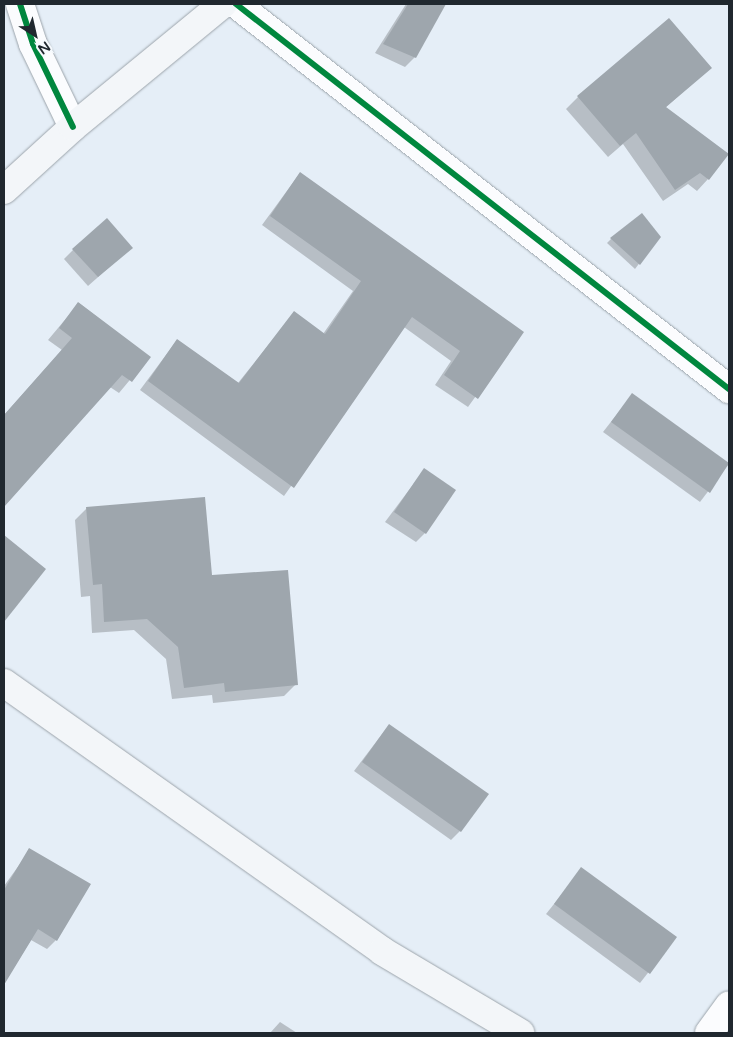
<!DOCTYPE html>
<html>
<head>
<meta charset="utf-8">
<style>
  body { margin:0 }
  #map { position:relative; width:733px; height:1037px; overflow:hidden; background:#e5eef7; font-family:"Varela Round",sans-serif }
  div>[style] { position:absolute }
  .shadow>* { inset:0; background:#0003 }
  .building>* { inset:0; background:#9ea6ad }
  .roads { filter:drop-shadow(0 0 1px #9ca4ab) drop-shadow(0 0 1px #9ca4ab) }
  .street>* { height:28px; margin:-14px; padding:0 14px; transform-origin:14px; border-radius:14px; background:#fbfcfe }
  .secondary>* { height:28px; margin:-14px; padding:0 14px; transform-origin:14px; border-radius:14px; background:#f3f6f9 }
  .cycleway>* { height:6px; margin:-3px; padding:0 3px; transform-origin:3px; border-radius:3px; background:#00873e }
  span { translate:-50% -50%; white-space:nowrap; text-align:center; line-height:1.15; -webkit-text-stroke:5px #f6fafe; paint-order:stroke }
  .frame { position:absolute; inset:0; border:5px solid #20282f; pointer-events:none }
  .north { position:absolute; left:10px; top:10px; width:50px; height:50px; -webkit-text-stroke:4px #f6fafe; paint-order:stroke; rotate:145deg; font-size:14px; font-weight:700; line-height:20px; text-align:center; color:#20282f }
  .north::after { content:''; display:block; margin:auto; width:18px; height:22px; background:#20282f; clip-path:polygon(50% 0,100% 100%,50% 72%,0 100%) }
</style>
</head>
<body>
<div id="map">
  <div class="shadow">
    <i style="clip-path:polygon(406px 4px,445px 4px,415px 57px,405px 67px,375px 53px)"></i>
    <i style="clip-path:polygon(710px 68px,665px 108px,708px 179px,697px 191px,688px 184px,663px 201px,623px 144px,608px 157px,566px 109px,578px 97px)"></i>
    <i style="clip-path:polygon(300px 173px,522px 332px,468px 407px,435px 385px,451px 361px,404px 327px,284px 496px,140px 390px,177px 340px,238px 383px,294px 313px,323px 334px,353px 291px,262px 225px)"></i>
    <i style="clip-path:polygon(659px 237px,635px 269px,607px 243px,611px 239px)"></i>
    <i style="clip-path:polygon(131px 248px,88px 286px,64px 259px,73px 250px)"></i>
    <i style="clip-path:polygon(79px 303px,149px 357px,119px 393px,110px 387px,4px 505px,4px 415px,62px 350px,48px 340px)"></i>
    <i style="clip-path:polygon(632px 395px,729px 464px,700px 502px,603px 432px)"></i>
    <i style="clip-path:polygon(424px 470px,425px 533px,416px 542px,385px 522px)"></i>
    <i style="clip-path:polygon(87px 508px,211px 576px,296px 684px,284px 696px,213px 703px,212px 695px,172px 699px,166px 659px,134px 630px,92px 633px,90px 596px,81px 597px,75px 520px)"></i>
    <i style="clip-path:polygon(4px 537px,45px 569px,4px 620px)"></i>
    <i style="clip-path:polygon(389px 725px,460px 831px,451px 840px,354px 771px)"></i>
    <i style="clip-path:polygon(30px 850px,56px 940px,47px 949px,31px 940px,4px 983px,4px 886px)"></i>
    <i style="clip-path:polygon(582px 869px,676px 937px,640px 983px,546px 914px)"></i>
    <i style="clip-path:polygon(280px 1022px,297px 1033px,270px 1033px)"></i>
  </div>
  <div class="building">
    <i style="clip-path:polygon(408px 4px,446px 4px,416px 58px,383px 44px)"></i>
    <i style="clip-path:polygon(669px 18px,712px 68px,666px 107px,729px 154px,709px 180px,700px 173px,675px 190px,636px 133px,620px 146px,577px 96px)"></i>
    <i style="clip-path:polygon(300px 172px,524px 332px,478px 399px,444px 375px,460px 351px,412px 317px,294px 488px,148px 381px,177px 339px,239px 383px,294px 311px,325px 334px,361px 281px,270px 216px)"></i>
    <i style="clip-path:polygon(642px 213px,661px 237px,640px 265px,610px 238px)"></i>
    <i style="clip-path:polygon(107px 218px,133px 248px,98px 277px,72px 249px)"></i>
    <i style="clip-path:polygon(78px 302px,151px 357px,132px 382px,122px 375px,4px 507px,4px 415px,72px 338px,59px 328px)"></i>
    <i style="clip-path:polygon(632px 393px,729px 463px,710px 493px,611px 422px)"></i>
    <i style="clip-path:polygon(424px 468px,456px 490px,426px 534px,394px 512px)"></i>
    <i style="clip-path:polygon(205px 497px,212px 575px,288px 570px,298px 685px,225px 692px,224px 683px,184px 688px,178px 647px,147px 619px,104px 622px,102px 584px,93px 585px,86px 507px)"></i>
    <i style="clip-path:polygon(4px 535px,46px 569px,4px 622px)"></i>
    <i style="clip-path:polygon(389px 724px,489px 794px,461px 832px,362px 762px)"></i>
    <i style="clip-path:polygon(29px 848px,91px 884px,57px 941px,38px 929px,4px 985px,4px 890px)"></i>
    <i style="clip-path:polygon(581px 867px,677px 937px,650px 974px,554px 904px)"></i>
  </div>
  <div class="roads">
    <div class="street">
      <i style="left:20px;top:4px;width:42px;rotate:72deg"></i>
      <i style="left:33px;top:44px;width:92px;rotate:64.3deg"></i>
      <i style="left:236px;top:4px;width:626px;rotate:37.99deg"></i>
      <i style="left:709px;top:1033px;width:34px;rotate:-54deg"></i>
    </div>
    <div class="secondary">
      <i style="left:4px;top:190px;width:93px;rotate:-42.4deg"></i>
      <i style="left:73px;top:127px;width:194px;rotate:-39.4deg"></i>
      <i style="left:4px;top:683px;width:463px;rotate:35.3deg"></i>
      <i style="left:382px;top:951px;width:161px;rotate:30.7deg"></i>
    </div>
  </div>
  <div class="cycleway">
    <i style="left:20px;top:4px;width:42px;rotate:72deg"></i>
    <i style="left:33px;top:44px;width:92px;rotate:64.3deg"></i>
    <i style="left:236px;top:4px;width:626px;rotate:37.99deg"></i>
  </div>
  <div class="frame"></div>
  <div class="north">N</div>
</div>
</body>
</html>
